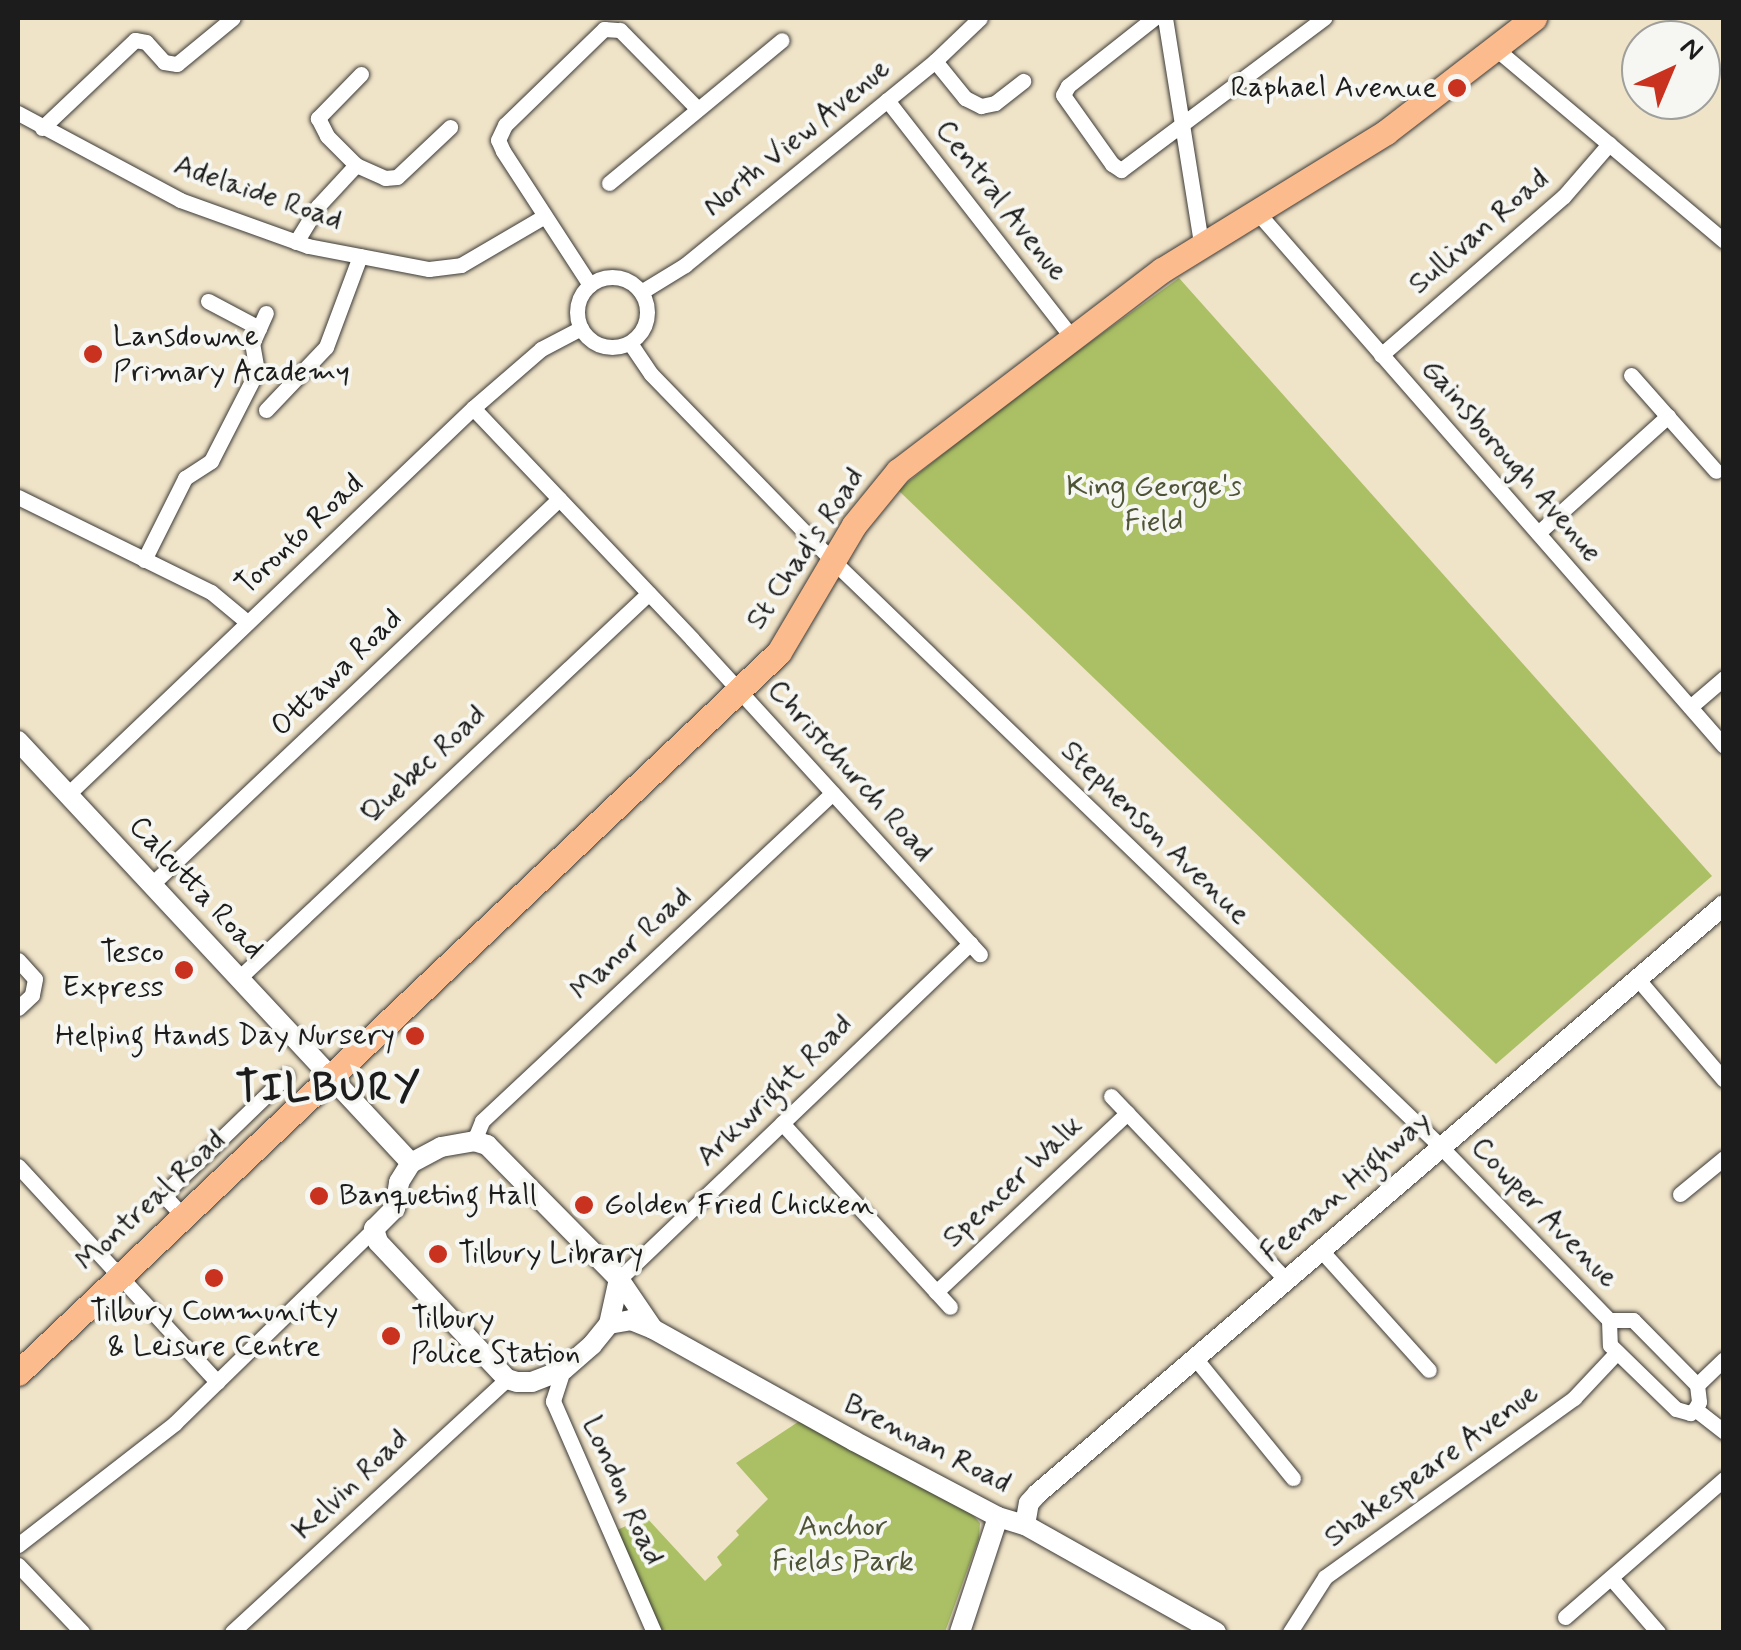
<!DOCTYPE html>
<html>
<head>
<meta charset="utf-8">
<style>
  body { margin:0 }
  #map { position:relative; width:1741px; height:1650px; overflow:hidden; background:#efe3c8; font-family:Mynerve,sans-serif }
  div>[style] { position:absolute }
  .green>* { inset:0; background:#abc065 }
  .roads { filter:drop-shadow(0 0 2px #3c3a36) drop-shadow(0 0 2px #3c3a36) }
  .minor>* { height:15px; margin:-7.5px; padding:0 7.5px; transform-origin:7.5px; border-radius:7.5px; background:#fff }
  .minor>.ring { margin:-7.5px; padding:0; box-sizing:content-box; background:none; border:15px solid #fff; border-radius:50% }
  .tertiary>* { height:20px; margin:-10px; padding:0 10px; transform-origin:10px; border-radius:10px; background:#fff }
  .primary>* { height:25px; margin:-12.5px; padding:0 12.5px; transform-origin:12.5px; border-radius:12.5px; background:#fbbb8d }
  .dots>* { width:28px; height:28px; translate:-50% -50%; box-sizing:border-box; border:5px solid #f6f6f2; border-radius:50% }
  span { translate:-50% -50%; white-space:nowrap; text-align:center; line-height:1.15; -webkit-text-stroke:8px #f6f6f2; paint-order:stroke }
  .poi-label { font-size:30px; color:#1c1c1c }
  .right { translate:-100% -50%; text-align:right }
  .left { translate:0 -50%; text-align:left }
  .street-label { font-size:30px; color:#1c1c1c }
  .park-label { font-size:30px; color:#4e5536 }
  .district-label { font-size:40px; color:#1c1c1c; font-weight:700; letter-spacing:2.5px }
  .frame { position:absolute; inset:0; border:20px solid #1c1c1c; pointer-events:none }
  .north { position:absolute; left:1621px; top:20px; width:100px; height:100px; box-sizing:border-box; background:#f6f6f2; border:2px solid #9f9f9c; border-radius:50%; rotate:44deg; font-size:28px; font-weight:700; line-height:40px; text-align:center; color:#1c1c1c }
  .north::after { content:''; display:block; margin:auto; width:35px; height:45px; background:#c8321e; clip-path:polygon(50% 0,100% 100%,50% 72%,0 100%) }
</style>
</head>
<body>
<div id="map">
  <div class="green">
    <i style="clip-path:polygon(1179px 278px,1712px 876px,1496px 1064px,898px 490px,1014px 397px)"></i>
    <i style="clip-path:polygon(801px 1420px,971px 1513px,980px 1523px,979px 1538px,945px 1632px,661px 1632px,617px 1530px,646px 1517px,705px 1581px,722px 1565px,717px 1557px,739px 1535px,736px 1531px,768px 1499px,736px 1463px)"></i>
  </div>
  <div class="roads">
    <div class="minor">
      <i style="left:1154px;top:18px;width:110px;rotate:141.7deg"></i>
      <i style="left:1068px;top:86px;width:10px;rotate:119deg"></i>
      <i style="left:1063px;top:95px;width:85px;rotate:54.6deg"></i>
      <i style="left:1112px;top:164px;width:11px;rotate:34deg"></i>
      <i style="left:1121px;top:170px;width:254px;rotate:-36.8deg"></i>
      <i style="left:1165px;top:18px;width:228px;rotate:80.9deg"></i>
      <i style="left:1495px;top:48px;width:299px;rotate:40.1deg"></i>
      <i style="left:935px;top:61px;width:48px;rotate:51deg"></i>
      <i style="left:965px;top:98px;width:18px;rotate:27deg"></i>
      <i style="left:981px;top:106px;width:14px;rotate:-12deg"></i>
      <i style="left:995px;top:103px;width:36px;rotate:-38deg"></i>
      <i style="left:361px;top:74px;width:62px;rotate:134.3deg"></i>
      <i style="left:318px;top:118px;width:20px;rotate:63deg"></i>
      <i style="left:327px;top:136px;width:41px;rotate:45deg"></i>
      <i style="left:356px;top:165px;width:32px;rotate:24deg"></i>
      <i style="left:385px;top:178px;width:12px;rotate:-5deg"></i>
      <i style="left:397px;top:177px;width:73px;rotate:-43.3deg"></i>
      <i style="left:887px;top:100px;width:299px;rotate:52.1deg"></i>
      <i style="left:18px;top:113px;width:184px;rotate:28.2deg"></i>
      <i style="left:180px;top:200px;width:136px;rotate:19.8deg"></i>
      <i style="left:308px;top:246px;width:123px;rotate:10.8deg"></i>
      <i style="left:429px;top:269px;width:32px;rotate:-7deg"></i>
      <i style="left:461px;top:265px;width:95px;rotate:-30.3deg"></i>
      <i style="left:42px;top:128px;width:128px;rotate:-43.4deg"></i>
      <i style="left:135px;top:40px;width:11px;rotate:10deg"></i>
      <i style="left:146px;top:42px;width:27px;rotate:48deg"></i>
      <i style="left:164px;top:62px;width:13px;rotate:9deg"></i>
      <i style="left:177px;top:64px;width:72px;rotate:-39.4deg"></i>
      <i style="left:609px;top:183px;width:224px;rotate:-39.6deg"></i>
      <i style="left:1257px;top:212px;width:709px;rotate:48.83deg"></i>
      <i style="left:296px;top:242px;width:42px;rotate:-58.6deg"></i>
      <i style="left:318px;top:206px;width:56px;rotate:-47.2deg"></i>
      <i class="ring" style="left:577px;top:277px;width:55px;height:55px"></i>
      <i style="left:590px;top:285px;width:160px;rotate:-123deg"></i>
      <i style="left:503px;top:151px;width:12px;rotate:-114deg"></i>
      <i style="left:498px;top:140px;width:17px;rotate:-65deg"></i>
      <i style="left:505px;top:125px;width:138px;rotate:-44.1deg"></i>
      <i style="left:604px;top:29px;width:16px;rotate:4deg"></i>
      <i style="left:620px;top:30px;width:110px;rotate:45.4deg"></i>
      <i style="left:641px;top:292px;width:52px;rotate:-31.5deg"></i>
      <i style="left:685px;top:265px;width:323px;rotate:-39.2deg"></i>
      <i style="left:935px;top:61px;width:62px;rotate:-43.7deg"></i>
      <i style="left:208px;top:301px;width:58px;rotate:27.9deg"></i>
      <i style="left:630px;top:343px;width:37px;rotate:56deg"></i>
      <i style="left:651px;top:374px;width:261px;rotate:45.8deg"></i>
      <i style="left:833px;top:561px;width:842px;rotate:43.94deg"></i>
      <i style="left:1439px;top:1145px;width:244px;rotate:45.8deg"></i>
      <i style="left:1381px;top:355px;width:242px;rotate:-41deg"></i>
      <i style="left:1564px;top:196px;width:69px;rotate:-49.1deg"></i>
      <i style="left:1631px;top:375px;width:128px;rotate:48.5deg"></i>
      <i style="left:473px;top:408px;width:318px;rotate:46.5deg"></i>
      <i style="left:692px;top:639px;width:427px;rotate:47.6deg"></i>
      <i style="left:266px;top:410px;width:87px;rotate:-46.4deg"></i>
      <i style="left:326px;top:347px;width:97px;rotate:-69.5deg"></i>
      <i style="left:18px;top:497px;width:215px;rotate:26.2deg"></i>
      <i style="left:211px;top:592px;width:47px;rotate:39.8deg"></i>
      <i style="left:1538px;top:533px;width:175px;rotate:-42deg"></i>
      <i style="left:144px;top:560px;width:92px;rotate:-63.4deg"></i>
      <i style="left:185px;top:478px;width:31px;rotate:-33deg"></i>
      <i style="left:211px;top:461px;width:101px;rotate:-62.9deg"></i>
      <i style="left:257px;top:371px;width:27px;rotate:-100deg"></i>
      <i style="left:252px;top:344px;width:34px;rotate:-66deg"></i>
      <i style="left:1690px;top:707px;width:45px;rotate:-40.5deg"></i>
      <i style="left:67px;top:795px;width:561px;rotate:-43.63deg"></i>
      <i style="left:473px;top:408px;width:90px;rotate:-40.9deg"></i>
      <i style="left:541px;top:349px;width:45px;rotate:-27.7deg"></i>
      <i style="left:151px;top:885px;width:562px;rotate:-43.41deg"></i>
      <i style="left:18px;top:960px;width:25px;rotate:48deg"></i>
      <i style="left:35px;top:979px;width:16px;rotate:101deg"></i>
      <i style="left:32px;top:995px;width:19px;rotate:137deg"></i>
      <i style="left:1636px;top:977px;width:135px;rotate:49.5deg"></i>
      <i style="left:239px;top:978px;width:562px;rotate:-43.2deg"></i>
      <i style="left:1111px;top:1096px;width:253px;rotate:46.4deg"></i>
      <i style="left:782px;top:1123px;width:249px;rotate:47.6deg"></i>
      <i style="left:474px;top:1141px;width:22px;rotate:-68deg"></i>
      <i style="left:482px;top:1121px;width:480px;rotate:-43.1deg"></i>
      <i style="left:18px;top:1166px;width:294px;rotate:47.3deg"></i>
      <i style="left:1680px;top:1194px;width:57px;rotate:-39.3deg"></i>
      <i style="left:183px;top:1216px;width:23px;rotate:-133deg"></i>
      <i style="left:167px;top:1199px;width:10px;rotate:-79deg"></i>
      <i style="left:169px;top:1189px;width:163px;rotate:-44deg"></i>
      <i style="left:1319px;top:1248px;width:164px;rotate:48deg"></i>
      <i style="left:619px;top:1279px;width:486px;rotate:-43.7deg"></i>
      <i style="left:936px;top:1292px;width:262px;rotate:-43.1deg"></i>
      <i style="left:1609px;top:1320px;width:24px"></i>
      <i style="left:1633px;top:1320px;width:91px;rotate:45.4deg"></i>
      <i style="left:1697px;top:1385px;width:17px;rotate:83deg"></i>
      <i style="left:1699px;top:1402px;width:8px;rotate:120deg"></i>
      <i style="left:1609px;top:1320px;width:25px;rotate:88deg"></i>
      <i style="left:1610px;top:1345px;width:92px;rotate:44.1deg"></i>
      <i style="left:1676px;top:1409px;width:15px;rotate:16deg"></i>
      <i style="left:1690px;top:1413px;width:6px;rotate:-39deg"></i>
      <i style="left:1195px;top:1358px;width:155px;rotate:50.8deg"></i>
      <i style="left:563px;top:1370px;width:33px;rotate:108deg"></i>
      <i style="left:553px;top:1401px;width:252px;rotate:66.4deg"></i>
      <i style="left:1697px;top:1385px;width:37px;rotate:-44deg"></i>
      <i style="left:1695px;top:1409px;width:37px;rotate:38deg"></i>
      <i style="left:18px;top:1545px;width:199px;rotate:-37.8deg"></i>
      <i style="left:175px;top:1423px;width:278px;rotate:-44.3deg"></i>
      <i style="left:18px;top:1565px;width:93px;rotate:46.3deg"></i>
      <i style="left:1611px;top:1578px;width:72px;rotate:49deg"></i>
      <i style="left:1565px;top:1617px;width:211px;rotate:-41deg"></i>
      <i style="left:232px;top:1632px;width:374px;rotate:-42.6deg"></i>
      <i style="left:1290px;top:1632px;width:65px;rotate:-57.5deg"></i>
      <i style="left:1325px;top:1577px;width:307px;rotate:-35.7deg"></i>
      <i style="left:1574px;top:1398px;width:63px;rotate:-46.9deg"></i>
    </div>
    <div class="tertiary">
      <i style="left:18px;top:741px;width:577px;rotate:47.04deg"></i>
      <i style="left:619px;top:1279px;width:46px;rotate:102.5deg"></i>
      <i style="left:609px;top:1324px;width:27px;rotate:129deg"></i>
      <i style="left:592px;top:1345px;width:38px;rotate:139deg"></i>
      <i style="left:563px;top:1370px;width:33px;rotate:159deg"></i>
      <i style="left:532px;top:1382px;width:15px;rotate:180deg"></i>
      <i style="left:517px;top:1382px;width:10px;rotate:-163deg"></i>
      <i style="left:507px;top:1379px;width:188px;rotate:-133.3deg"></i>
      <i style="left:378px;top:1242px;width:14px;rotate:-107deg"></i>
      <i style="left:374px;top:1229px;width:30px;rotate:-45deg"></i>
      <i style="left:395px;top:1208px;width:26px;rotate:-81deg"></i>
      <i style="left:399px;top:1182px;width:22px;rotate:-58deg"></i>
      <i style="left:411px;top:1163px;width:34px;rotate:-28deg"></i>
      <i style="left:441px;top:1147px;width:34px;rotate:-10deg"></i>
      <i style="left:474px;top:1141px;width:14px;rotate:17deg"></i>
      <i style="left:487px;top:1145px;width:188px;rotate:45.4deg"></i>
      <i style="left:619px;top:1279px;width:60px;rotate:55.8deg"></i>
      <i style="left:609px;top:1324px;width:22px;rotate:-10deg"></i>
      <i style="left:631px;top:1320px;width:24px;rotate:22deg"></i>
      <i style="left:653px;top:1329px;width:230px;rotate:29.1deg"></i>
      <i style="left:854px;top:1441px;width:163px;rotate:27.8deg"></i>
      <i style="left:998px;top:1517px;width:28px;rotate:17deg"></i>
      <i style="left:1025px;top:1525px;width:219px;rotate:29.3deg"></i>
      <i style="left:1025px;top:1525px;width:22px;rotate:-80deg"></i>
      <i style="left:1029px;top:1503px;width:12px;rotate:-48deg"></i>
      <i style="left:1037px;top:1494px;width:905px;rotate:-40.61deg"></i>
      <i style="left:960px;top:1632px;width:121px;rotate:-71.7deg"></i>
    </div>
    <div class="primary">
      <i style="left:18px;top:1373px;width:1048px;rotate:-43.45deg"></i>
      <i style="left:779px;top:652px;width:147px;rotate:-59.4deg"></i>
      <i style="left:854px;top:525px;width:70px;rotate:-50.8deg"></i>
      <i style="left:898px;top:471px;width:332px;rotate:-37.3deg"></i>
      <i style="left:1162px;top:270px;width:263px;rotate:-31.6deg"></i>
      <i style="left:1386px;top:132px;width:187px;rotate:-37.6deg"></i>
    </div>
  </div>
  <div class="dots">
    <i style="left:1457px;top:88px;background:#c8321e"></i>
    <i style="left:93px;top:354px;background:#c8321e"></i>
    <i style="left:184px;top:970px;background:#c8321e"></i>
    <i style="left:415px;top:1036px;background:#c8321e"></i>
    <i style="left:319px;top:1196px;background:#c8321e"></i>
    <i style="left:584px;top:1205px;background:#c8321e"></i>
    <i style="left:438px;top:1254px;background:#c8321e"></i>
    <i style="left:214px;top:1278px;background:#c8321e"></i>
    <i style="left:391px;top:1336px;background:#c8321e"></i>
  </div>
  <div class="poi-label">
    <span class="right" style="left:1437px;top:88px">Raphael Avenue</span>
    <span class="left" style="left:113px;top:354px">Lansdowne<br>Primary Academy</span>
    <span class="right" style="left:164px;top:970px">Tesco<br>Express</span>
    <span class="right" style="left:395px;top:1036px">Helping Hands Day Nursery</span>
    <span class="left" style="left:339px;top:1196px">Banqueting Hall</span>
    <span class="left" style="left:604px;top:1205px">Golden Fried Chicken</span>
    <span class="left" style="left:458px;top:1254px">Tilbury Library</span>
    <span style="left:214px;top:1329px">Tilbury Community<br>&amp; Leisure Centre</span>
    <span class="left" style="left:411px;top:1336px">Tilbury<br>Police Station</span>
  </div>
  <div class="street-label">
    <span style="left:797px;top:138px;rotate:-39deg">North View Avenue</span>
    <span style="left:258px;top:193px;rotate:19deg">Adelaide Road</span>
    <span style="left:1001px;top:201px;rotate:52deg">Central Avenue</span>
    <span style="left:1479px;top:232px;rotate:-41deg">Sullivan Road</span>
    <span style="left:1511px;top:461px;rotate:49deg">Gainsborough Avenue</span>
    <span style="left:300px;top:535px;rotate:-43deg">Toronto Road</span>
    <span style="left:806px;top:549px;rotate:-56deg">St Chad's Road</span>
    <span style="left:337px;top:673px;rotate:-44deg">Ottawa Road</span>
    <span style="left:424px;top:765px;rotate:-43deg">Quebec Road</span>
    <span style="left:850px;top:771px;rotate:48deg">Christchurch Road</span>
    <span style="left:1155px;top:833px;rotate:44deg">Stephenson Avenue</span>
    <span style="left:196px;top:888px;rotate:47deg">Calcutta Road</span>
    <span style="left:631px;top:944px;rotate:-43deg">Manor Road</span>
    <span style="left:775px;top:1091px;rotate:-44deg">Arkwright Road</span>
    <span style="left:1013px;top:1182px;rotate:-43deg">Spencer Walk</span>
    <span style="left:1346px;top:1187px;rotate:-41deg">Feenan Highway</span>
    <span style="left:151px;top:1201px;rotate:-43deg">Montreal Road</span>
    <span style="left:1544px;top:1213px;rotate:46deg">Cowper Avenue</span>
    <span style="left:927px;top:1444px;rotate:27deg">Brennan Road</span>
    <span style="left:1432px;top:1466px;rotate:-36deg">Shakespeare Avenue</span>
    <span style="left:351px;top:1485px;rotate:-43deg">Kelvin Road</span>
    <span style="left:622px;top:1491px;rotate:66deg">London Road</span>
  </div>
  <div class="park-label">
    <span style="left:1154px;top:504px">King George's<br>Field</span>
    <span style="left:843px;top:1544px">Anchor<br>Fields Park</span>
  </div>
  <div class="district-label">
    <span style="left:329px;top:1089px">TILBURY</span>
  </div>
  <div class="frame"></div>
  <div class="north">N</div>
</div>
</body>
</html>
